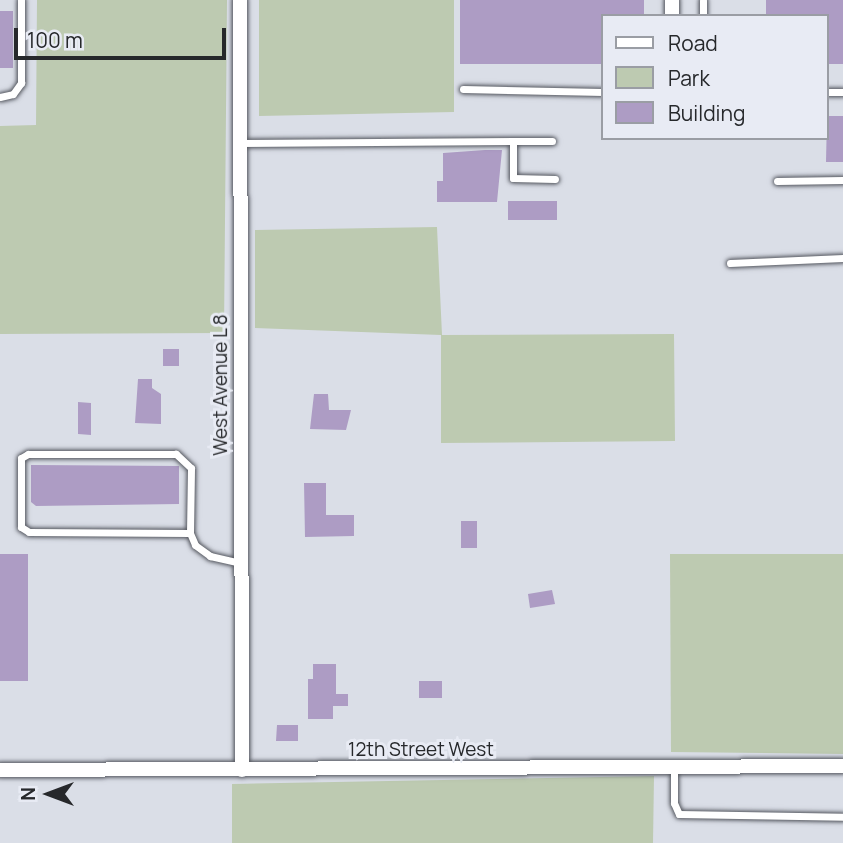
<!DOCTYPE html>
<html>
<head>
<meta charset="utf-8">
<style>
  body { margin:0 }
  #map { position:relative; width:843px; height:843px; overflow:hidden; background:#dadee7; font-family:Manrope,sans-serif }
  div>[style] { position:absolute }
  .green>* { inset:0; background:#bdcab1 }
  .building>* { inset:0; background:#ad9cc4 }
  .roads { filter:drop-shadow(0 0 2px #555860) drop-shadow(0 0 2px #555860) }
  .lane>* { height:7px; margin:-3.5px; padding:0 3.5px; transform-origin:3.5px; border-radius:3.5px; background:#fff }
  .street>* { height:14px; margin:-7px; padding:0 7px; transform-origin:7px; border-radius:7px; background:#fff }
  span { translate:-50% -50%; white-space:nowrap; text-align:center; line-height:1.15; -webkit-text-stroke:6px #e8ebf4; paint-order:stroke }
  .street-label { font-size:19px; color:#26282b }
  .legend { position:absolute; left:601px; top:14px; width:228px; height:126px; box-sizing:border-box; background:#e8ebf4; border:2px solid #9a9da4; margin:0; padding:9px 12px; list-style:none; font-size:21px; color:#26282b }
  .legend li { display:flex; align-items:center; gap:14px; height:35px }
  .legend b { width:35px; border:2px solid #9a9da4 }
  .north { position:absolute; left:14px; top:759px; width:70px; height:70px; -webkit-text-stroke:5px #e8ebf4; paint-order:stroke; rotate:270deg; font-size:19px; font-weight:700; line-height:28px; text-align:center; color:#26282b }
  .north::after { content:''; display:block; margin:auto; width:24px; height:32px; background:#26282b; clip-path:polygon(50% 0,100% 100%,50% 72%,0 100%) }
  .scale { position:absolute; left:14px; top:28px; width:212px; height:32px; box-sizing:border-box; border:4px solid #26282b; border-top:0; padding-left:9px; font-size:21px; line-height:24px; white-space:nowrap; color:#26282b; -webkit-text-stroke:5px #e8ebf4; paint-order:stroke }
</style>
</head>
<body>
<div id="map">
  <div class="green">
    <i style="clip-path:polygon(37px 0,227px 0,224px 333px,0 334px,0 126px,36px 125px)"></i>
    <i style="clip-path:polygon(259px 0,454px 0,454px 112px,259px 116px)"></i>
    <i style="clip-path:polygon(437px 227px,442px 335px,674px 334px,675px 441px,441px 443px,441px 335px,255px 328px,255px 230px)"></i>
    <i style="clip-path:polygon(670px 554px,843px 554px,843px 754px,671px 752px)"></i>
    <i style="clip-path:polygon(654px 776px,653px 843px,232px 843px,232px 784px)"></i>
  </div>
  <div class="building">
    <i style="clip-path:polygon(460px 0,644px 0,644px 16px,603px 16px,603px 64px,460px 64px)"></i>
    <i style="clip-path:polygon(766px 0,843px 0,843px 64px,827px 64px,827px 16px,766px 16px)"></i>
    <i style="clip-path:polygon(0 11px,13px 11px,13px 68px,0 68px)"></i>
    <i style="clip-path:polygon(827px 116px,843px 116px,843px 162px,826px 162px)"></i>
    <i style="clip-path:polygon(485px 150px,502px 150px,497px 202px,437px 202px,437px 181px,443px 181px,443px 153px)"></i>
    <i style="clip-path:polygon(508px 201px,557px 201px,557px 220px,508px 220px)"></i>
    <i style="clip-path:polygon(163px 349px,179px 349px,179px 366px,163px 366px)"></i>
    <i style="clip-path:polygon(138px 379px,152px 379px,152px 388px,161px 394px,161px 424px,135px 423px)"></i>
    <i style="clip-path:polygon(314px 394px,328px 394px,329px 410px,351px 410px,346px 430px,310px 429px)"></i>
    <i style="clip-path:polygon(78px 402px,91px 403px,91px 435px,78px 434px)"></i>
    <i style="clip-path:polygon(31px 465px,179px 466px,179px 504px,36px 506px,31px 502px)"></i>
    <i style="clip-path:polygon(304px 483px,326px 483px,326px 515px,354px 515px,354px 536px,305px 537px)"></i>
    <i style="clip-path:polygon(461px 521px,477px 521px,477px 548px,461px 548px)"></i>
    <i style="clip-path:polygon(0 554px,28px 554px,28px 681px,0 681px)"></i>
    <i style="clip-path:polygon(552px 590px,555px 604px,530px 608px,528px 594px)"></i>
    <i style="clip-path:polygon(313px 664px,336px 664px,336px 694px,348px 694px,348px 706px,333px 706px,333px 719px,308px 719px,308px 679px,313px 679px)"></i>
    <i style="clip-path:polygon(419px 681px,442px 681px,442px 698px,419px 698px)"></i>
    <i style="clip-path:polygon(277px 725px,298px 725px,298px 741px,276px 741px)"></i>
  </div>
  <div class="roads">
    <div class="lane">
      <i style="left:703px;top:0;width:16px;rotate:90deg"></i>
      <i style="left:463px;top:89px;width:140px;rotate:1.2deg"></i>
      <i style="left:827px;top:92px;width:16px"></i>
      <i style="left:0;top:97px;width:13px;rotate:-13deg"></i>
      <i style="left:13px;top:94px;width:14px;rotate:-54deg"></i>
      <i style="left:21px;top:83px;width:83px;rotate:-90deg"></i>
      <i style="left:513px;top:141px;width:39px"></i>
      <i style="left:241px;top:143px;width:272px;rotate:-0.4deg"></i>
      <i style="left:513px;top:141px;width:37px;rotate:90deg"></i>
      <i style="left:513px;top:178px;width:42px;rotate:1.4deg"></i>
      <i style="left:777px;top:181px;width:66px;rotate:-0.9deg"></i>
      <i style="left:730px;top:263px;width:113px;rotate:-2.5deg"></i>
      <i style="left:190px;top:533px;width:65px;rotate:-89.1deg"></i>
      <i style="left:191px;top:468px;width:21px;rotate:-137deg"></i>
      <i style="left:176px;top:454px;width:148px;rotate:180deg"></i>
      <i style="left:28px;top:454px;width:8px;rotate:150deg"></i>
      <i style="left:21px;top:458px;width:69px;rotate:90deg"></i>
      <i style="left:21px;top:527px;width:9px;rotate:32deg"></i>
      <i style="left:29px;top:532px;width:161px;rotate:0.4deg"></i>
      <i style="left:190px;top:533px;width:13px;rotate:67deg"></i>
      <i style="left:195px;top:545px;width:19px;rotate:36deg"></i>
      <i style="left:210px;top:556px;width:32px;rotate:13deg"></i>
      <i style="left:674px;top:767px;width:36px;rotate:90deg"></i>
      <i style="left:674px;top:803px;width:12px;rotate:66deg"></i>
      <i style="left:679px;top:814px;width:164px;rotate:1deg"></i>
    </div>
    <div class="street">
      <i style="left:240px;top:0;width:770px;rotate:89.85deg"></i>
      <i style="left:672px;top:16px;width:16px;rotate:-90deg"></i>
      <i style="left:0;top:770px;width:843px;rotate:-0.27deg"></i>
    </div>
  </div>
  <div class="street-label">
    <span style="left:221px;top:385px;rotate:-90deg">West Avenue L 8</span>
    <span style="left:421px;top:750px">12th Street West</span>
  </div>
  <ul class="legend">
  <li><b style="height:9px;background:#fff"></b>Road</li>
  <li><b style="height:19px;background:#bdcab1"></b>Park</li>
  <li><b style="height:19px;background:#ad9cc4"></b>Building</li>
  </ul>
  <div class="north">N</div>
  <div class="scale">100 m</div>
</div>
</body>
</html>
